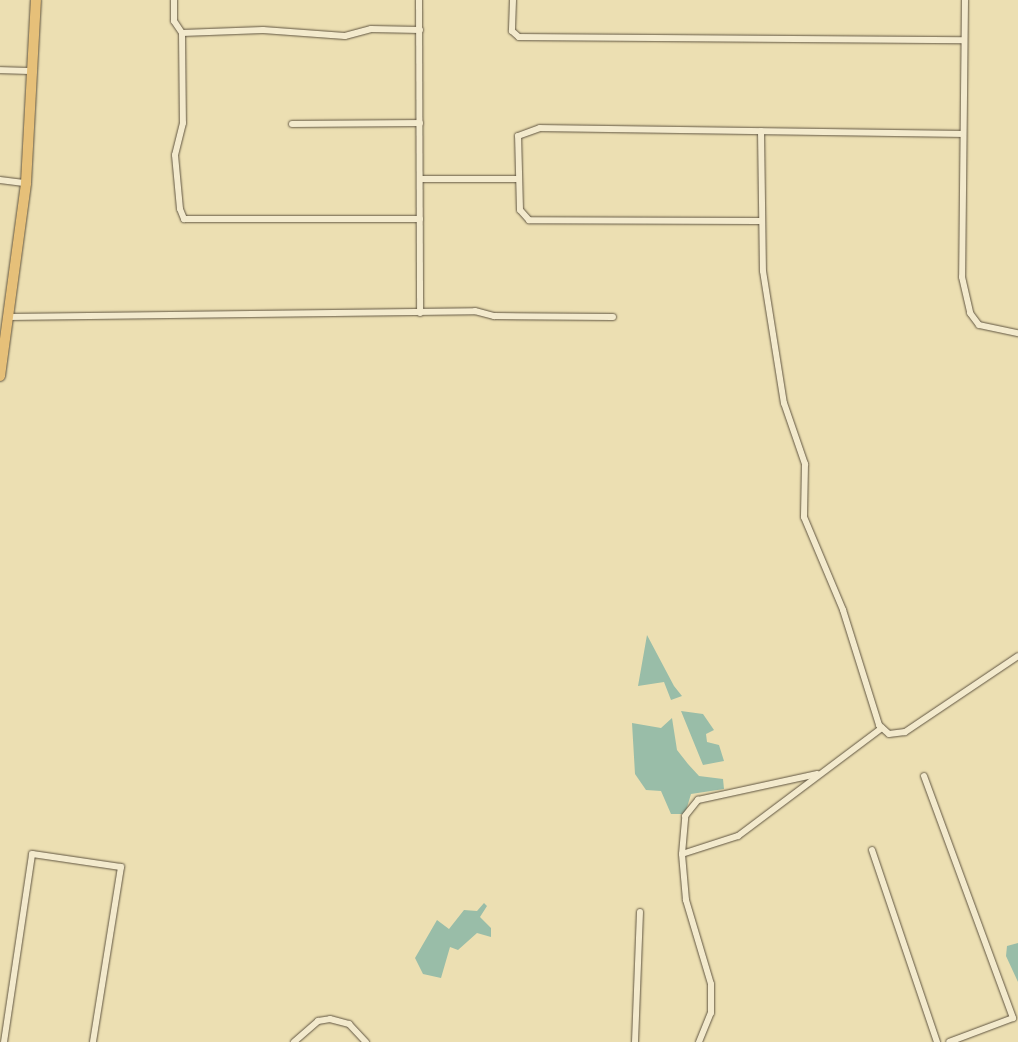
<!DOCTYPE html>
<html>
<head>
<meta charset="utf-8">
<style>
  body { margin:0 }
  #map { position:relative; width:1018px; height:1042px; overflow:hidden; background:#ecdfb2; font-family:Alegreya,serif }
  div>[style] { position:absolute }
  .water>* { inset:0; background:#99bda8 }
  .roads { filter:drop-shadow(0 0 1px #605541) drop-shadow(0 0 1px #605541) }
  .street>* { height:6px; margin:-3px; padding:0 3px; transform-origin:3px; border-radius:3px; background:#f3eacd }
  .primary>* { height:10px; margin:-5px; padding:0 5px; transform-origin:5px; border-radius:5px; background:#e6c079 }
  span { translate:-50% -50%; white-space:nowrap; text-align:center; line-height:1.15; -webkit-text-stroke:5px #f3eacd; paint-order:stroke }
</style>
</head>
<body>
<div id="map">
  <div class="water">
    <i style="clip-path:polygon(647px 635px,674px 686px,682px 696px,671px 700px,664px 682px,638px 686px)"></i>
    <i style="clip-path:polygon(681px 711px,703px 714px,714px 730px,706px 734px,707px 742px,719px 745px,724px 761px,703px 765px)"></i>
    <i style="clip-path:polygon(672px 718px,677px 750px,688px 764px,699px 776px,723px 779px,724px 789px,691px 794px,685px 814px,671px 814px,661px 791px,646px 790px,635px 774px,632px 723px,661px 728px)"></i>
    <i style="clip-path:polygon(484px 903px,487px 906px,480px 917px,491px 928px,491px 937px,477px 933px,458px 950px,450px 947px,441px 978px,423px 974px,415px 958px,437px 920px,449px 929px,464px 910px,477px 911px)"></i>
    <i style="clip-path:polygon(1018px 943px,1018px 982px,1006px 956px,1007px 946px)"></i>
  </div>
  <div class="roads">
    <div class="street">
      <i style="left:174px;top:0;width:21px;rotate:90deg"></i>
      <i style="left:174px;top:21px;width:14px;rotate:56deg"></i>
      <i style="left:182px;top:33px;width:81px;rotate:-2.1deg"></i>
      <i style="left:263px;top:30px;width:82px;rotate:4.2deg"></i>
      <i style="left:345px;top:36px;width:27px;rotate:-15deg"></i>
      <i style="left:371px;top:29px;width:49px;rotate:1.2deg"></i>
      <i style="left:419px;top:0;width:313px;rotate:89.8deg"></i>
      <i style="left:513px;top:0;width:31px;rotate:92deg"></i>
      <i style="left:512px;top:31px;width:9px;rotate:41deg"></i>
      <i style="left:519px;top:37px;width:445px;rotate:0.4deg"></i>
      <i style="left:965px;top:0;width:277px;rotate:90.6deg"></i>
      <i style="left:962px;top:277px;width:37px;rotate:77deg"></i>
      <i style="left:970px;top:313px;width:15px;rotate:53deg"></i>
      <i style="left:979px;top:325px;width:40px;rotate:12deg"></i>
      <i style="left:182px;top:33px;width:90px;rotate:89.4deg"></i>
      <i style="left:183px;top:123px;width:33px;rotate:104deg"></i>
      <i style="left:175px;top:155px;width:54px;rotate:84.7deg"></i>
      <i style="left:180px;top:209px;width:11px;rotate:68deg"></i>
      <i style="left:184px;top:219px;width:236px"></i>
      <i style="left:0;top:70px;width:34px;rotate:2deg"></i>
      <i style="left:292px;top:124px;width:128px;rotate:-0.4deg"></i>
      <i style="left:761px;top:131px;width:140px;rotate:89.2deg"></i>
      <i style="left:763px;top:271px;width:134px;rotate:81deg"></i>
      <i style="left:784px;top:403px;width:65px;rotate:71deg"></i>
      <i style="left:805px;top:464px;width:53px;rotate:91.1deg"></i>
      <i style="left:804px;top:517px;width:101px;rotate:67.2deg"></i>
      <i style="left:843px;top:610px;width:121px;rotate:72.6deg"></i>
      <i style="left:879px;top:725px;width:13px;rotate:42deg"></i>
      <i style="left:889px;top:734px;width:16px;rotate:-7deg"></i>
      <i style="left:905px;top:732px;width:136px;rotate:-33.9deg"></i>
      <i style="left:420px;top:179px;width:98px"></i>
      <i style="left:0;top:180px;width:26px;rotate:7deg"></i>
      <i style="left:760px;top:221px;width:231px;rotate:-179.8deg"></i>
      <i style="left:529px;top:220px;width:13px;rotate:-132deg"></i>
      <i style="left:520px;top:210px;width:74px;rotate:-91.5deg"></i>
      <i style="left:518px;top:136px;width:23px;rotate:-20deg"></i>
      <i style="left:540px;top:128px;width:423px;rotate:0.8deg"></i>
      <i style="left:8px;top:317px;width:467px;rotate:-0.7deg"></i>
      <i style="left:475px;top:311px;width:20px;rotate:15deg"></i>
      <i style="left:494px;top:316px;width:119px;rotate:0.5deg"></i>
      <i style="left:924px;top:776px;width:258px;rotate:69.8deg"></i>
      <i style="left:1013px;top:1018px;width:68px;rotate:159.4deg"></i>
      <i style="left:872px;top:850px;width:203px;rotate:71.3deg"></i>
      <i style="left:682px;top:854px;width:38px;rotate:-85deg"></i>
      <i style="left:685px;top:816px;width:21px;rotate:-51deg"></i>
      <i style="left:698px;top:800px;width:122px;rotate:-12.3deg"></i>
      <i style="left:4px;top:1042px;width:190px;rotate:-81.5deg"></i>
      <i style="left:32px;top:854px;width:90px;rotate:8.3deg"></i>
      <i style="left:121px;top:867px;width:177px;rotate:99.1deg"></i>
      <i style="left:294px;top:1042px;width:32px;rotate:-41deg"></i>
      <i style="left:318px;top:1021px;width:12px;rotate:-9deg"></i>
      <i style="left:330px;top:1019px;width:20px;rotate:15deg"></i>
      <i style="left:349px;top:1024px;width:25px;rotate:47deg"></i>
      <i style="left:635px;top:1042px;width:130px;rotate:-87.8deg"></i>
      <i style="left:699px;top:1042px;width:31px;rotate:-68deg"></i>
      <i style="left:711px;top:1013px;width:29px;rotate:-90deg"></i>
      <i style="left:711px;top:984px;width:88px;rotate:-106.6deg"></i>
      <i style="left:686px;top:900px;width:46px;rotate:-95deg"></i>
      <i style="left:682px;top:854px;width:59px;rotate:-17.8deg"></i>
      <i style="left:738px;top:836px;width:180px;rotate:-36.9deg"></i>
    </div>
    <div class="primary">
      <i style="left:0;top:376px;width:195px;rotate:-82.3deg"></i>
      <i style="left:26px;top:183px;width:183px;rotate:-86.9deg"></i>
    </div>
  </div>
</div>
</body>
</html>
